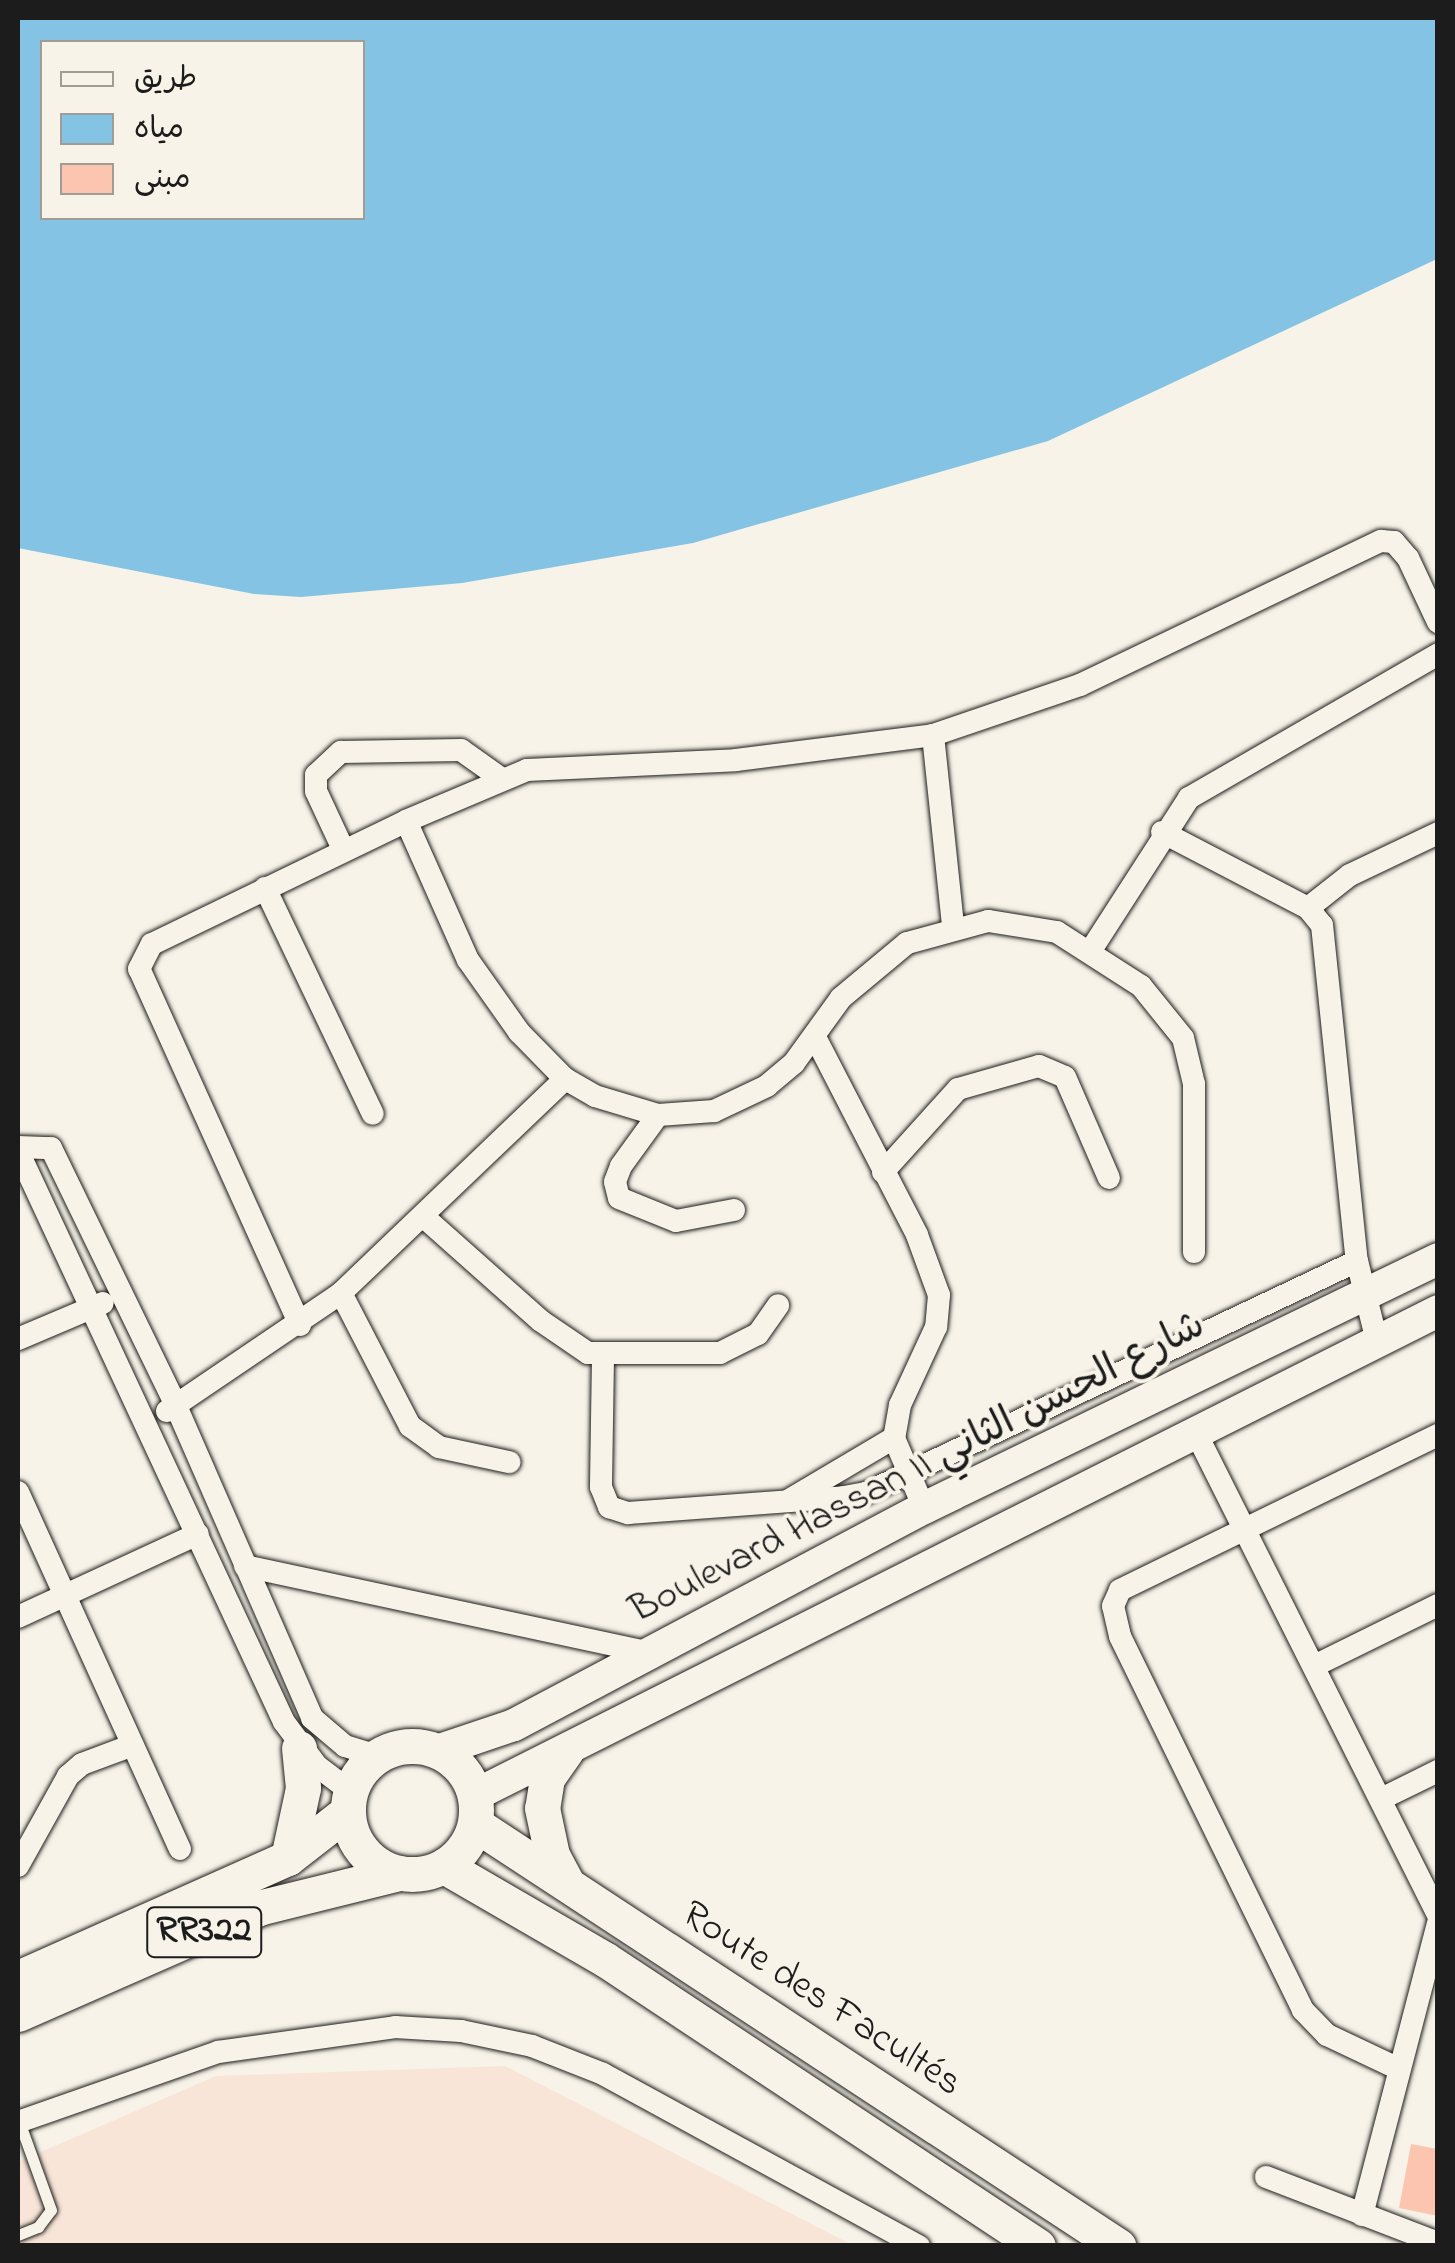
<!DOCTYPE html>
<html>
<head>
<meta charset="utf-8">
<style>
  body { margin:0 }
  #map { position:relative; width:1455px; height:2263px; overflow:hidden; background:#f7f3e8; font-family:"Indie Flower","Playpen Sans Arabic",sans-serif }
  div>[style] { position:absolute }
  .built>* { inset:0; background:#f8e5d7 }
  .water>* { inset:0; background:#84c3e4 }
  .building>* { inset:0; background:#fcc5b0 }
  .roads { filter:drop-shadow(0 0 2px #1c1c1c) drop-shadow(0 0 2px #1c1c1c) }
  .service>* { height:11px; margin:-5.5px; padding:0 5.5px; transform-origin:5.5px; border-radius:5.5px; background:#f7f3e8 }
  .minor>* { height:22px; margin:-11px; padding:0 11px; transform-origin:11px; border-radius:11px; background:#f7f3e8 }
  .secondary>* { height:32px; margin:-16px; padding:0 16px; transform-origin:16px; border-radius:16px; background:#f7f3e8 }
  .primary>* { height:35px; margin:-17.5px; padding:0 17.5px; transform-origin:17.5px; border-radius:17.5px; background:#f7f3e8 }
  .primary>.ring { margin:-17.5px; padding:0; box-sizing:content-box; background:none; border:35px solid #f7f3e8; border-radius:50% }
  span { translate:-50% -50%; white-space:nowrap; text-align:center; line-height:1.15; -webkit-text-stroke:8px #f7f3e8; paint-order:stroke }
  .shield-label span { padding:2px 8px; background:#f7f3e8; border:2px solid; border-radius:8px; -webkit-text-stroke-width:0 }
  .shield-label { font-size:38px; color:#1c1c1c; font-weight:700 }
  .street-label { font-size:40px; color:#1c1c1c }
  .frame { position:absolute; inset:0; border:20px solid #1c1c1c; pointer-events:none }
  .legend { position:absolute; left:40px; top:40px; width:325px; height:180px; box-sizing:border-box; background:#f7f3e8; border:2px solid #9f9d96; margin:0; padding:12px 18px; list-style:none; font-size:30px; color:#1c1c1c }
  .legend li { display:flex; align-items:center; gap:20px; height:50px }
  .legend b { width:50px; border:2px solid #9f9d96 }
</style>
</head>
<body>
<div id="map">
  <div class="built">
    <i style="clip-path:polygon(505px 2066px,852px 2245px,18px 2245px,18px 2162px,216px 2076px)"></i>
  </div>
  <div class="water">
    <i style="clip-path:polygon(evenodd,18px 18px,1437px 18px,1437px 259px,1048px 441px,693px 543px,462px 583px,301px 597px,254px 594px,18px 548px,18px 18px,42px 42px,362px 42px,362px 218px,42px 218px,42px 42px)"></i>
  </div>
  <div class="building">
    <i style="clip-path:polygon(1411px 2144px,1438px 2149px,1438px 2216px,1399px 2208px)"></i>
  </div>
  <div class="roads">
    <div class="service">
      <i style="left:18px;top:2235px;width:22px;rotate:-22deg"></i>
      <i style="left:38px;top:2227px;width:21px;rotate:-53deg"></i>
      <i style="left:51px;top:2210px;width:95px;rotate:-109.8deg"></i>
    </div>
    <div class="minor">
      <i style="left:933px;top:735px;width:192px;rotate:84deg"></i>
      <i style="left:1162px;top:832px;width:165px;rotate:27.5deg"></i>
      <i style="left:1308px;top:908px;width:22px;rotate:51deg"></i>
      <i style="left:1322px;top:925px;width:338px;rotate:84.1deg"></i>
      <i style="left:1357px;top:1261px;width:82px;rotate:76deg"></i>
      <i style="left:343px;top:849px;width:64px;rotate:-115deg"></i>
      <i style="left:316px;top:791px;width:16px;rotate:-90deg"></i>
      <i style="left:316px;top:775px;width:34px;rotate:-43deg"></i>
      <i style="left:341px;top:752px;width:120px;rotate:-1deg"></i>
      <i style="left:461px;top:750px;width:47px;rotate:35.4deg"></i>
      <i style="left:265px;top:888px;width:250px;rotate:64.5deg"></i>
      <i style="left:1308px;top:908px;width:53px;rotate:-38.2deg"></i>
      <i style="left:1350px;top:875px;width:98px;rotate:-25.5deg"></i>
      <i style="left:1091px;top:950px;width:181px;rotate:-57.2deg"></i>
      <i style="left:1189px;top:798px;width:288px;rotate:-30deg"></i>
      <i style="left:815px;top:1037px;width:223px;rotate:62.7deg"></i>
      <i style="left:917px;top:1235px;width:64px;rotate:69.9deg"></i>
      <i style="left:939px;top:1295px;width:32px;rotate:95deg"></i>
      <i style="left:936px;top:1327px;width:86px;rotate:114.8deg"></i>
      <i style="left:900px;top:1405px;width:34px;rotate:100deg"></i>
      <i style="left:894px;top:1438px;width:76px;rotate:66.8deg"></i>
      <i style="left:658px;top:1115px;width:63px;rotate:126deg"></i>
      <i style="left:621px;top:1166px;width:17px;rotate:111deg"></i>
      <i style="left:615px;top:1182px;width:16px;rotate:76deg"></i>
      <i style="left:619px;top:1198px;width:61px;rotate:22deg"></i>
      <i style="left:676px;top:1221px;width:59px;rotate:-10.7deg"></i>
      <i style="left:18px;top:1147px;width:33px;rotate:2deg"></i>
      <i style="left:51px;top:1148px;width:287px;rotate:64.1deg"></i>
      <i style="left:176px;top:1406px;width:340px;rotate:66.4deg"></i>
      <i style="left:312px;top:1718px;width:43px;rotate:40.3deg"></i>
      <i style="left:345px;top:1746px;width:34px;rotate:17deg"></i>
      <i style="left:18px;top:1151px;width:630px;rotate:65.02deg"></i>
      <i style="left:284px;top:1722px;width:55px;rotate:53.1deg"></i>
      <i style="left:317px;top:1766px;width:41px;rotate:37.1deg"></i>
      <i style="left:883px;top:1172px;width:112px;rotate:-47.9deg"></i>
      <i style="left:958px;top:1089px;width:84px;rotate:-15.9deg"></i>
      <i style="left:1039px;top:1066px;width:28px;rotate:23deg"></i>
      <i style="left:1065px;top:1077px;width:110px;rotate:66.5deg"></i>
      <i style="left:425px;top:1218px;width:155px;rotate:41.6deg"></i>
      <i style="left:541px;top:1321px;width:57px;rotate:34.2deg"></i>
      <i style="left:588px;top:1353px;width:132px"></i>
      <i style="left:720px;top:1353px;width:42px;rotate:-26.6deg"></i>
      <i style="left:758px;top:1334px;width:35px;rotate:-55deg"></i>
      <i style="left:1194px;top:1252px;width:168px;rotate:-90deg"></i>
      <i style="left:1194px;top:1084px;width:47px;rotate:-103.4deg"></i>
      <i style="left:1183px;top:1038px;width:67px;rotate:-128.9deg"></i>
      <i style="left:1141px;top:986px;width:100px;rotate:-147.3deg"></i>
      <i style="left:1057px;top:932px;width:70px;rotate:-170.9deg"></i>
      <i style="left:988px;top:921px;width:84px;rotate:164.8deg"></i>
      <i style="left:907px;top:943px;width:86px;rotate:140.2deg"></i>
      <i style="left:841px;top:998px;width:80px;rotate:125.9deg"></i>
      <i style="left:794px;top:1063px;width:35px;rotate:140deg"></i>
      <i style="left:767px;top:1086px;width:59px;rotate:154.7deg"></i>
      <i style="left:714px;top:1111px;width:56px;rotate:175.9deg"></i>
      <i style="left:658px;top:1115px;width:66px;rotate:-163.2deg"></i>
      <i style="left:595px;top:1096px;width:34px;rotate:-150deg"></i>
      <i style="left:565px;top:1079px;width:66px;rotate:-134.4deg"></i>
      <i style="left:519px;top:1032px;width:88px;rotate:-125.3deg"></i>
      <i style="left:468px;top:960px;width:152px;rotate:-114deg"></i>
      <i style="left:406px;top:821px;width:131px;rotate:-22.9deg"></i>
      <i style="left:527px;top:770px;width:209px;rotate:-2.7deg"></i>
      <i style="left:736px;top:760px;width:199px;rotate:-7.2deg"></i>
      <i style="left:933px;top:735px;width:155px;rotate:-18.8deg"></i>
      <i style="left:1080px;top:685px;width:334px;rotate:-25.6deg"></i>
      <i style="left:1381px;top:541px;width:13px;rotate:4deg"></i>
      <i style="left:1394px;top:542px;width:21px;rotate:49deg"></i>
      <i style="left:1408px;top:558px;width:71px;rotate:64.9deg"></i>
      <i style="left:341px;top:1293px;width:150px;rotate:62.6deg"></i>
      <i style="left:410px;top:1426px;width:36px;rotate:36deg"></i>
      <i style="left:439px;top:1447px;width:72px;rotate:12.1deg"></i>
      <i style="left:300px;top:1325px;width:391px;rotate:-114.3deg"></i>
      <i style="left:139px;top:969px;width:28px;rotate:-63deg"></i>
      <i style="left:152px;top:944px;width:282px;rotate:-25.8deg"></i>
      <i style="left:18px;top:1339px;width:92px;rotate:-23deg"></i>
      <i style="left:603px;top:1357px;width:130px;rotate:90.9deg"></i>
      <i style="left:601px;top:1487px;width:22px;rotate:68deg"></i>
      <i style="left:609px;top:1507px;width:20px;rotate:18deg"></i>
      <i style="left:628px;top:1513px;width:217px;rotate:-4.2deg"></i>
      <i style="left:844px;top:1497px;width:22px;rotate:-10deg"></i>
      <i style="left:866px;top:1493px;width:543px;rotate:-25.29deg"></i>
      <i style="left:167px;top:1411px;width:210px;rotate:-34.1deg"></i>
      <i style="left:341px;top:1293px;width:310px;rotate:-43.7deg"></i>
      <i style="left:1195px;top:1431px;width:542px;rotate:63.34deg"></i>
      <i style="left:18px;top:1492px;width:392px;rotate:65.6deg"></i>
      <i style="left:789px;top:1500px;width:122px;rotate:-30.6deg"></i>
      <i style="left:245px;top:1566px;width:416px;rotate:12.1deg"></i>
      <i style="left:18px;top:1617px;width:198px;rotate:-24.8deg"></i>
      <i style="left:1316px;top:1665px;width:136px;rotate:-26.2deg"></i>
      <i style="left:1381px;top:1799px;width:64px;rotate:-26.2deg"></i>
      <i style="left:18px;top:1866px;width:103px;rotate:-60.9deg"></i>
      <i style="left:68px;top:1776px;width:18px;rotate:-41deg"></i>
      <i style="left:82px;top:1764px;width:54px;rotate:-20.4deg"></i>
      <i style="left:1399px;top:2069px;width:80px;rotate:-154.7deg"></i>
      <i style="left:1327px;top:2035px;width:35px;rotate:-134deg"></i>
      <i style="left:1303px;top:2010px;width:416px;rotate:-116.1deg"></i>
      <i style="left:1120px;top:1636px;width:31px;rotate:-103deg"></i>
      <i style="left:1113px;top:1606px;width:17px;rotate:-66deg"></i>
      <i style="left:1120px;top:1590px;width:354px;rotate:-26deg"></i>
      <i style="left:18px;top:2122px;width:212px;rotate:-19.3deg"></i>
      <i style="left:218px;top:2052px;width:179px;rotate:-8deg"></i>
      <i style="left:395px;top:2027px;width:66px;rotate:3.5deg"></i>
      <i style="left:461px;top:2031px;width:73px;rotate:11.9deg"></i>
      <i style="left:532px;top:2046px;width:76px;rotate:21.5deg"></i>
      <i style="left:603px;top:2074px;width:360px;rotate:28.6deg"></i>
      <i style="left:1266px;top:2177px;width:184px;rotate:21deg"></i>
      <i style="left:1362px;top:2215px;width:301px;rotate:-75.4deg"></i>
    </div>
    <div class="secondary">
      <i style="left:437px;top:1751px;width:81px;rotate:-18.7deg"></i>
      <i style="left:514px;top:1725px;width:464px;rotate:-27.9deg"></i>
      <i style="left:924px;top:1508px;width:571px;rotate:-25.85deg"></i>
      <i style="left:475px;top:1795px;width:1078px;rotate:-26.68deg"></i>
    </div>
    <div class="primary">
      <i class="ring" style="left:348px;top:1746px;width:93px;height:93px"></i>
      <i style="left:566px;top:1751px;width:33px;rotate:125deg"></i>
      <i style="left:547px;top:1778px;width:30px;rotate:99deg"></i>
      <i style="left:542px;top:1808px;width:48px;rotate:78deg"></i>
      <i style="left:552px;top:1855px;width:32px;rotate:62deg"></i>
      <i style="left:478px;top:1826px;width:766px;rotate:33.27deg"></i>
      <i style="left:288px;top:1858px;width:72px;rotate:-77.9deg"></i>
      <i style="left:303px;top:1788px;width:40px;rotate:-95.7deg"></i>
      <i style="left:444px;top:1866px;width:187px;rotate:30.1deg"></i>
      <i style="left:606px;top:1960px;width:518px;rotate:33.51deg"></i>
      <i style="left:18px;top:1978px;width:295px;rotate:-24deg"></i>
      <i style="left:288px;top:1858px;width:75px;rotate:-37.9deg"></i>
      <i style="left:18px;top:2014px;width:266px;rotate:-23.7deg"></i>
      <i style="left:262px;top:1907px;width:141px;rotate:-13.9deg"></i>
    </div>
  </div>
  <div class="shield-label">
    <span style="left:204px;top:1932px">RR322</span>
  </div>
  <div class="street-label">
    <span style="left:918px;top:1469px;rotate:-27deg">Boulevard Hassan II شارع الحسن الثاني</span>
    <span style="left:821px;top:2000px;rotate:33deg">Route des Facultés</span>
  </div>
  <div class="frame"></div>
  <ul class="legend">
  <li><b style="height:12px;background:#f7f3e8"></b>طريق</li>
  <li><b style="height:28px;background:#84c3e4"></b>مياه</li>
  <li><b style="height:28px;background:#fcc5b0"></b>مبنى</li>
  </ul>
</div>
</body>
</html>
